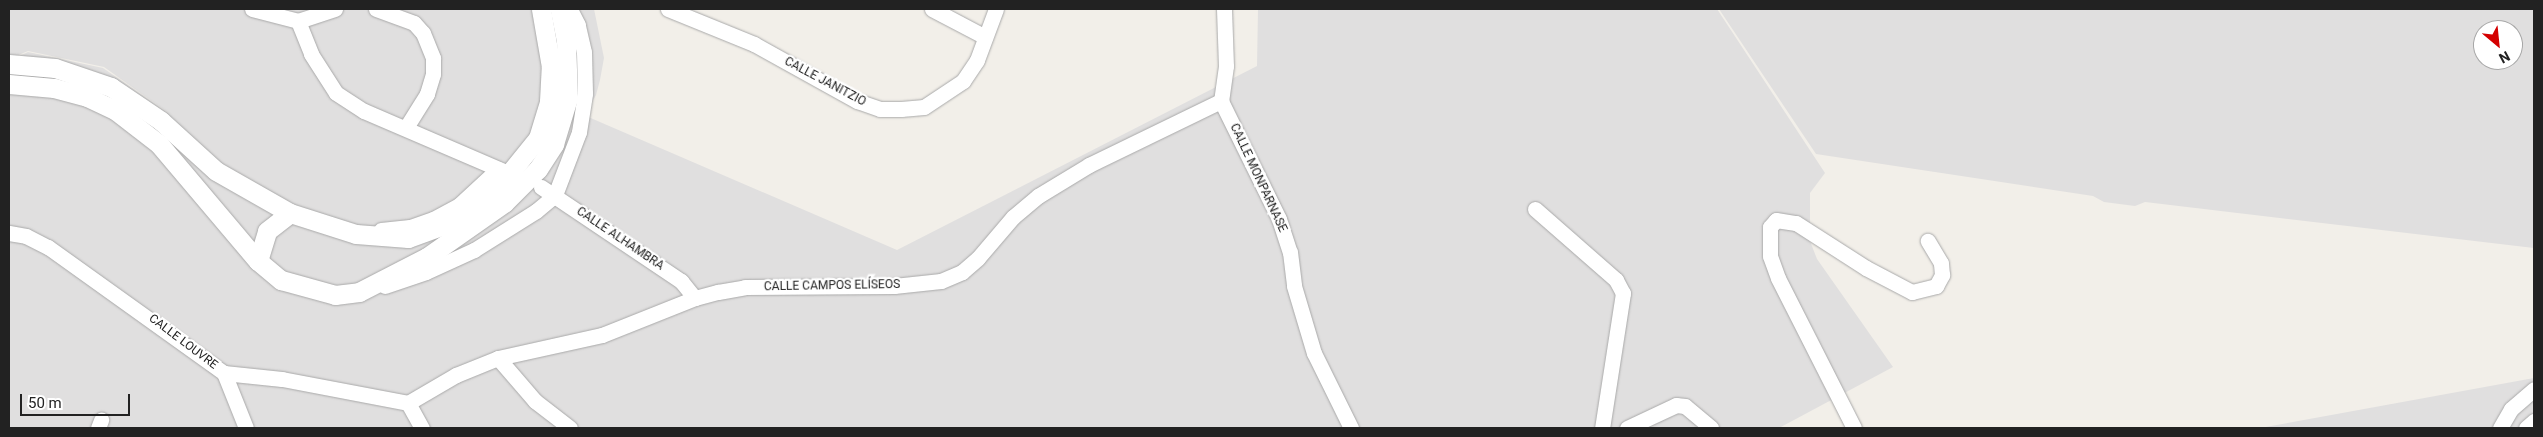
<!DOCTYPE html>
<html>
<head>
<meta charset="utf-8">
<style>
  body { margin:0 }
  #map { position:relative; width:2543px; height:437px; overflow:hidden; background:#f2efe9; font-family:Roboto,sans-serif }
  div>[style] { position:absolute }
  .residential>* { inset:0; background:#e0dfdf }
  .roads { filter:drop-shadow(0 0 1px #a9a9a9) drop-shadow(0 0 1px #a9a9a9) }
  .minor>* { height:15px; margin:-7.5px; padding:0 7.5px; transform-origin:7.5px; border-radius:7.5px; background:#fff }
  .tertiary>* { height:19px; margin:-9.5px; padding:0 9.5px; transform-origin:9.5px; border-radius:9.5px; background:#fff }
  span { translate:-50% -50%; white-space:nowrap; text-align:center; line-height:1.15; -webkit-text-stroke:4.5px #fff; paint-order:stroke }
  .street-label { font-size:12px; color:#222 }
  .frame { position:absolute; inset:0; border:10px solid #222; pointer-events:none }
  .north { position:absolute; left:2473px; top:20px; width:50px; height:50px; box-sizing:border-box; background:#fff; border:1px solid #a7a7a7; border-radius:50%; rotate:152deg; font-size:14px; font-weight:700; line-height:20px; text-align:center; color:#222 }
  .north::after { content:''; display:block; margin:auto; width:18px; height:22px; background:#d40000; clip-path:polygon(50% 0,100% 100%,50% 72%,0 100%) }
  .scale { position:absolute; left:20px; top:394px; width:110px; height:22px; box-sizing:border-box; border:2px solid #222; border-top:0; padding-left:6px; font-size:15px; line-height:18px; white-space:nowrap; color:#222; -webkit-text-stroke:4px #fff; paint-order:stroke }
</style>
</head>
<body>
<div id="map">
  <div class="residential">
    <i style="clip-path:polygon(9px 9px,594px 9px,604px 58px,600px 80px,596px 95px,573px 134px,586px 116px,897px 250px,1257px 66px,1258px 9px,1717px 9px,1825px 173px,1810px 193px,1810px 241px,1817px 259px,1893px 367px,1779px 428px,9px 428px,9px 61px,28px 52px,103px 68px,177px 119px,104px 67px,28px 51px,9px 59px)"></i>
    <i style="clip-path:polygon(evenodd,1719px 9px,2534px 9px,2534px 248px,2145px 202px,2135px 206px,2104px 202px,2093px 196px,1816px 154px,1719px 9px,2483px 30px,2513px 30px,2513px 60px,2483px 60px,2483px 30px)"></i>
    <i style="clip-path:polygon(2534px 378px,2534px 428px,2260px 428px)"></i>
  </div>
  <div class="roads">
    <div class="minor">
      <i style="left:252px;top:9px;width:48px;rotate:14.6deg"></i>
      <i style="left:298px;top:21px;width:39px;rotate:-18deg"></i>
      <i style="left:376px;top:9px;width:40px;rotate:20.2deg"></i>
      <i style="left:414px;top:23px;width:13px;rotate:48deg"></i>
      <i style="left:423px;top:33px;width:27px;rotate:68deg"></i>
      <i style="left:433px;top:58px;width:16px;rotate:90deg"></i>
      <i style="left:433px;top:74px;width:21px;rotate:107deg"></i>
      <i style="left:427px;top:94px;width:39px;rotate:122deg"></i>
      <i style="left:668px;top:9px;width:93px;rotate:22.1deg"></i>
      <i style="left:754px;top:44px;width:118px;rotate:29deg"></i>
      <i style="left:857px;top:101px;width:24px;rotate:19deg"></i>
      <i style="left:880px;top:109px;width:21px"></i>
      <i style="left:901px;top:109px;width:23px;rotate:-5deg"></i>
      <i style="left:924px;top:107px;width:47px;rotate:-33.7deg"></i>
      <i style="left:963px;top:81px;width:25px;rotate:-56deg"></i>
      <i style="left:977px;top:60px;width:54px;rotate:-69.6deg"></i>
      <i style="left:932px;top:9px;width:60px;rotate:27.8deg"></i>
      <i style="left:1224px;top:9px;width:57px;rotate:88deg"></i>
      <i style="left:1226px;top:66px;width:35px;rotate:98deg"></i>
      <i style="left:1221px;top:101px;width:131px;rotate:63.8deg"></i>
      <i style="left:1279px;top:219px;width:35px;rotate:72deg"></i>
      <i style="left:1290px;top:252px;width:34px;rotate:83deg"></i>
      <i style="left:1294px;top:286px;width:70px;rotate:73.4deg"></i>
      <i style="left:1314px;top:353px;width:84px;rotate:63.7deg"></i>
      <i style="left:298px;top:21px;width:35px;rotate:68deg"></i>
      <i style="left:311px;top:54px;width:46px;rotate:57.3deg"></i>
      <i style="left:336px;top:93px;width:33px;rotate:33deg"></i>
      <i style="left:364px;top:111px;width:151px;rotate:23.3deg"></i>
      <i style="left:541px;top:187px;width:169px;rotate:33.9deg"></i>
      <i style="left:681px;top:281px;width:22px;rotate:51deg"></i>
      <i style="left:1535px;top:209px;width:108px;rotate:41.2deg"></i>
      <i style="left:1616px;top:280px;width:15px;rotate:62deg"></i>
      <i style="left:1623px;top:293px;width:137px;rotate:98.8deg"></i>
      <i style="left:381px;top:230px;width:29px;rotate:-6deg"></i>
      <i style="left:410px;top:227px;width:24px;rotate:-19deg"></i>
      <i style="left:433px;top:219px;width:30px;rotate:-28deg"></i>
      <i style="left:459px;top:205px;width:53px;rotate:-42.7deg"></i>
      <i style="left:9px;top:233px;width:17px;rotate:10deg"></i>
      <i style="left:26px;top:236px;width:25px;rotate:27deg"></i>
      <i style="left:48px;top:247px;width:216px;rotate:35.6deg"></i>
      <i style="left:224px;top:373px;width:58px;rotate:5.9deg"></i>
      <i style="left:282px;top:379px;width:128px;rotate:10.8deg"></i>
      <i style="left:408px;top:403px;width:29px;rotate:61deg"></i>
      <i style="left:385px;top:286px;width:43px;rotate:-18.9deg"></i>
      <i style="left:426px;top:272px;width:53px;rotate:-24.6deg"></i>
      <i style="left:474px;top:250px;width:73px;rotate:-32.2deg"></i>
      <i style="left:536px;top:211px;width:25px;rotate:-40deg"></i>
      <i style="left:555px;top:195px;width:67px;rotate:-69.1deg"></i>
      <i style="left:579px;top:132px;width:39px;rotate:-81deg"></i>
      <i style="left:585px;top:93px;width:41px;rotate:-91.4deg"></i>
      <i style="left:584px;top:52px;width:28px;rotate:-103deg"></i>
      <i style="left:578px;top:25px;width:18px;rotate:-117deg"></i>
      <i style="left:498px;top:358px;width:57px;rotate:49.3deg"></i>
      <i style="left:535px;top:401px;width:44px;rotate:37.6deg"></i>
      <i style="left:224px;top:373px;width:59px;rotate:68.2deg"></i>
      <i style="left:408px;top:403px;width:56px;rotate:-30.3deg"></i>
      <i style="left:456px;top:375px;width:45px;rotate:-22deg"></i>
      <i style="left:498px;top:358px;width:107px;rotate:-12.5deg"></i>
      <i style="left:602px;top:335px;width:100px;rotate:-21.7deg"></i>
      <i style="left:695px;top:298px;width:24px;rotate:-15deg"></i>
      <i style="left:718px;top:292px;width:27px;rotate:-10deg"></i>
      <i style="left:745px;top:287px;width:149px;rotate:-0.4deg"></i>
      <i style="left:894px;top:286px;width:47px;rotate:-6.1deg"></i>
      <i style="left:941px;top:281px;width:23px;rotate:-23deg"></i>
      <i style="left:962px;top:272px;width:21px;rotate:-41deg"></i>
      <i style="left:978px;top:258px;width:54px;rotate:-49.5deg"></i>
      <i style="left:1013px;top:217px;width:33px;rotate:-40deg"></i>
      <i style="left:1038px;top:196px;width:60px;rotate:-31.3deg"></i>
      <i style="left:1089px;top:165px;width:147px;rotate:-25.9deg"></i>
      <i style="left:98px;top:428px;width:9px;rotate:-69deg"></i>
      <i style="left:1627px;top:428px;width:54px;rotate:-25.1deg"></i>
      <i style="left:1676px;top:405px;width:9px;rotate:6deg"></i>
      <i style="left:1685px;top:406px;width:34px;rotate:40deg"></i>
      <i style="left:1854px;top:428px;width:168px;rotate:-116.9deg"></i>
      <i style="left:1778px;top:278px;width:23px;rotate:-110deg"></i>
      <i style="left:1770px;top:256px;width:29px;rotate:-90deg"></i>
      <i style="left:1770px;top:227px;width:9px;rotate:-49deg"></i>
      <i style="left:1776px;top:220px;width:20px;rotate:9deg"></i>
      <i style="left:1796px;top:223px;width:83px;rotate:32.7deg"></i>
      <i style="left:1866px;top:268px;width:52px;rotate:27.6deg"></i>
      <i style="left:1912px;top:292px;width:25px;rotate:-14deg"></i>
      <i style="left:1936px;top:286px;width:13px;rotate:-61deg"></i>
      <i style="left:1942px;top:275px;width:12px;rotate:-95deg"></i>
      <i style="left:1941px;top:263px;width:26px;rotate:-121deg"></i>
      <i style="left:2500px;top:428px;width:22px;rotate:-60deg"></i>
      <i style="left:2511px;top:409px;width:30px;rotate:-41deg"></i>
      <i style="left:2526px;top:428px;width:11px;rotate:-41deg"></i>
    </div>
    <div class="tertiary">
      <i style="left:9px;top:64px;width:46px;rotate:5deg"></i>
      <i style="left:55px;top:68px;width:59px;rotate:18.7deg"></i>
      <i style="left:111px;top:87px;width:60px;rotate:34.2deg"></i>
      <i style="left:161px;top:121px;width:74px;rotate:42.3deg"></i>
      <i style="left:216px;top:171px;width:85px;rotate:29.6deg"></i>
      <i style="left:290px;top:213px;width:69px;rotate:17.7deg"></i>
      <i style="left:356px;top:234px;width:52px;rotate:4.4deg"></i>
      <i style="left:408px;top:238px;width:37px;rotate:-20deg"></i>
      <i style="left:443px;top:225px;width:64px;rotate:-33.4deg"></i>
      <i style="left:496px;top:190px;width:67px;rotate:-51.1deg"></i>
      <i style="left:538px;top:138px;width:39px;rotate:-73deg"></i>
      <i style="left:549px;top:101px;width:34px;rotate:-87deg"></i>
      <i style="left:551px;top:67px;width:59px;rotate:-99.8deg"></i>
      <i style="left:9px;top:84px;width:45px;rotate:5.1deg"></i>
      <i style="left:54px;top:88px;width:34px;rotate:15deg"></i>
      <i style="left:87px;top:97px;width:31px;rotate:25deg"></i>
      <i style="left:115px;top:110px;width:56px;rotate:37.7deg"></i>
      <i style="left:159px;top:144px;width:153px;rotate:49.8deg"></i>
      <i style="left:258px;top:261px;width:30px;rotate:40deg"></i>
      <i style="left:281px;top:280px;width:56px;rotate:15.5deg"></i>
      <i style="left:335px;top:295px;width:24px;rotate:-7deg"></i>
      <i style="left:359px;top:292px;width:76px;rotate:-27.2deg"></i>
      <i style="left:427px;top:257px;width:94px;rotate:-35deg"></i>
      <i style="left:504px;top:203px;width:48px;rotate:-45deg"></i>
      <i style="left:538px;top:169px;width:30px;rotate:-57deg"></i>
      <i style="left:554px;top:144px;width:48px;rotate:-73.1deg"></i>
      <i style="left:568px;top:98px;width:57px;rotate:-92deg"></i>
      <i style="left:566px;top:41px;width:33px;rotate:-101deg"></i>
      <i style="left:258px;top:261px;width:31px;rotate:-73deg"></i>
      <i style="left:267px;top:231px;width:29px;rotate:-38deg"></i>
    </div>
  </div>
  <div class="street-label">
    <span style="left:825px;top:82px;rotate:28deg">CALLE JANITZIO</span>
    <span style="left:1258px;top:178px;rotate:65deg">CALLE MONPARNASE</span>
    <span style="left:620px;top:239px;rotate:34deg">CALLE ALHAMBRA</span>
    <span style="left:832px;top:286px;rotate:-1deg">CALLE CAMPOS ELÍSEOS</span>
    <span style="left:183px;top:342px;rotate:37deg">CALLE LOUVRE</span>
  </div>
  <div class="frame"></div>
  <div class="north">N</div>
  <div class="scale">50 m</div>
</div>
</body>
</html>
